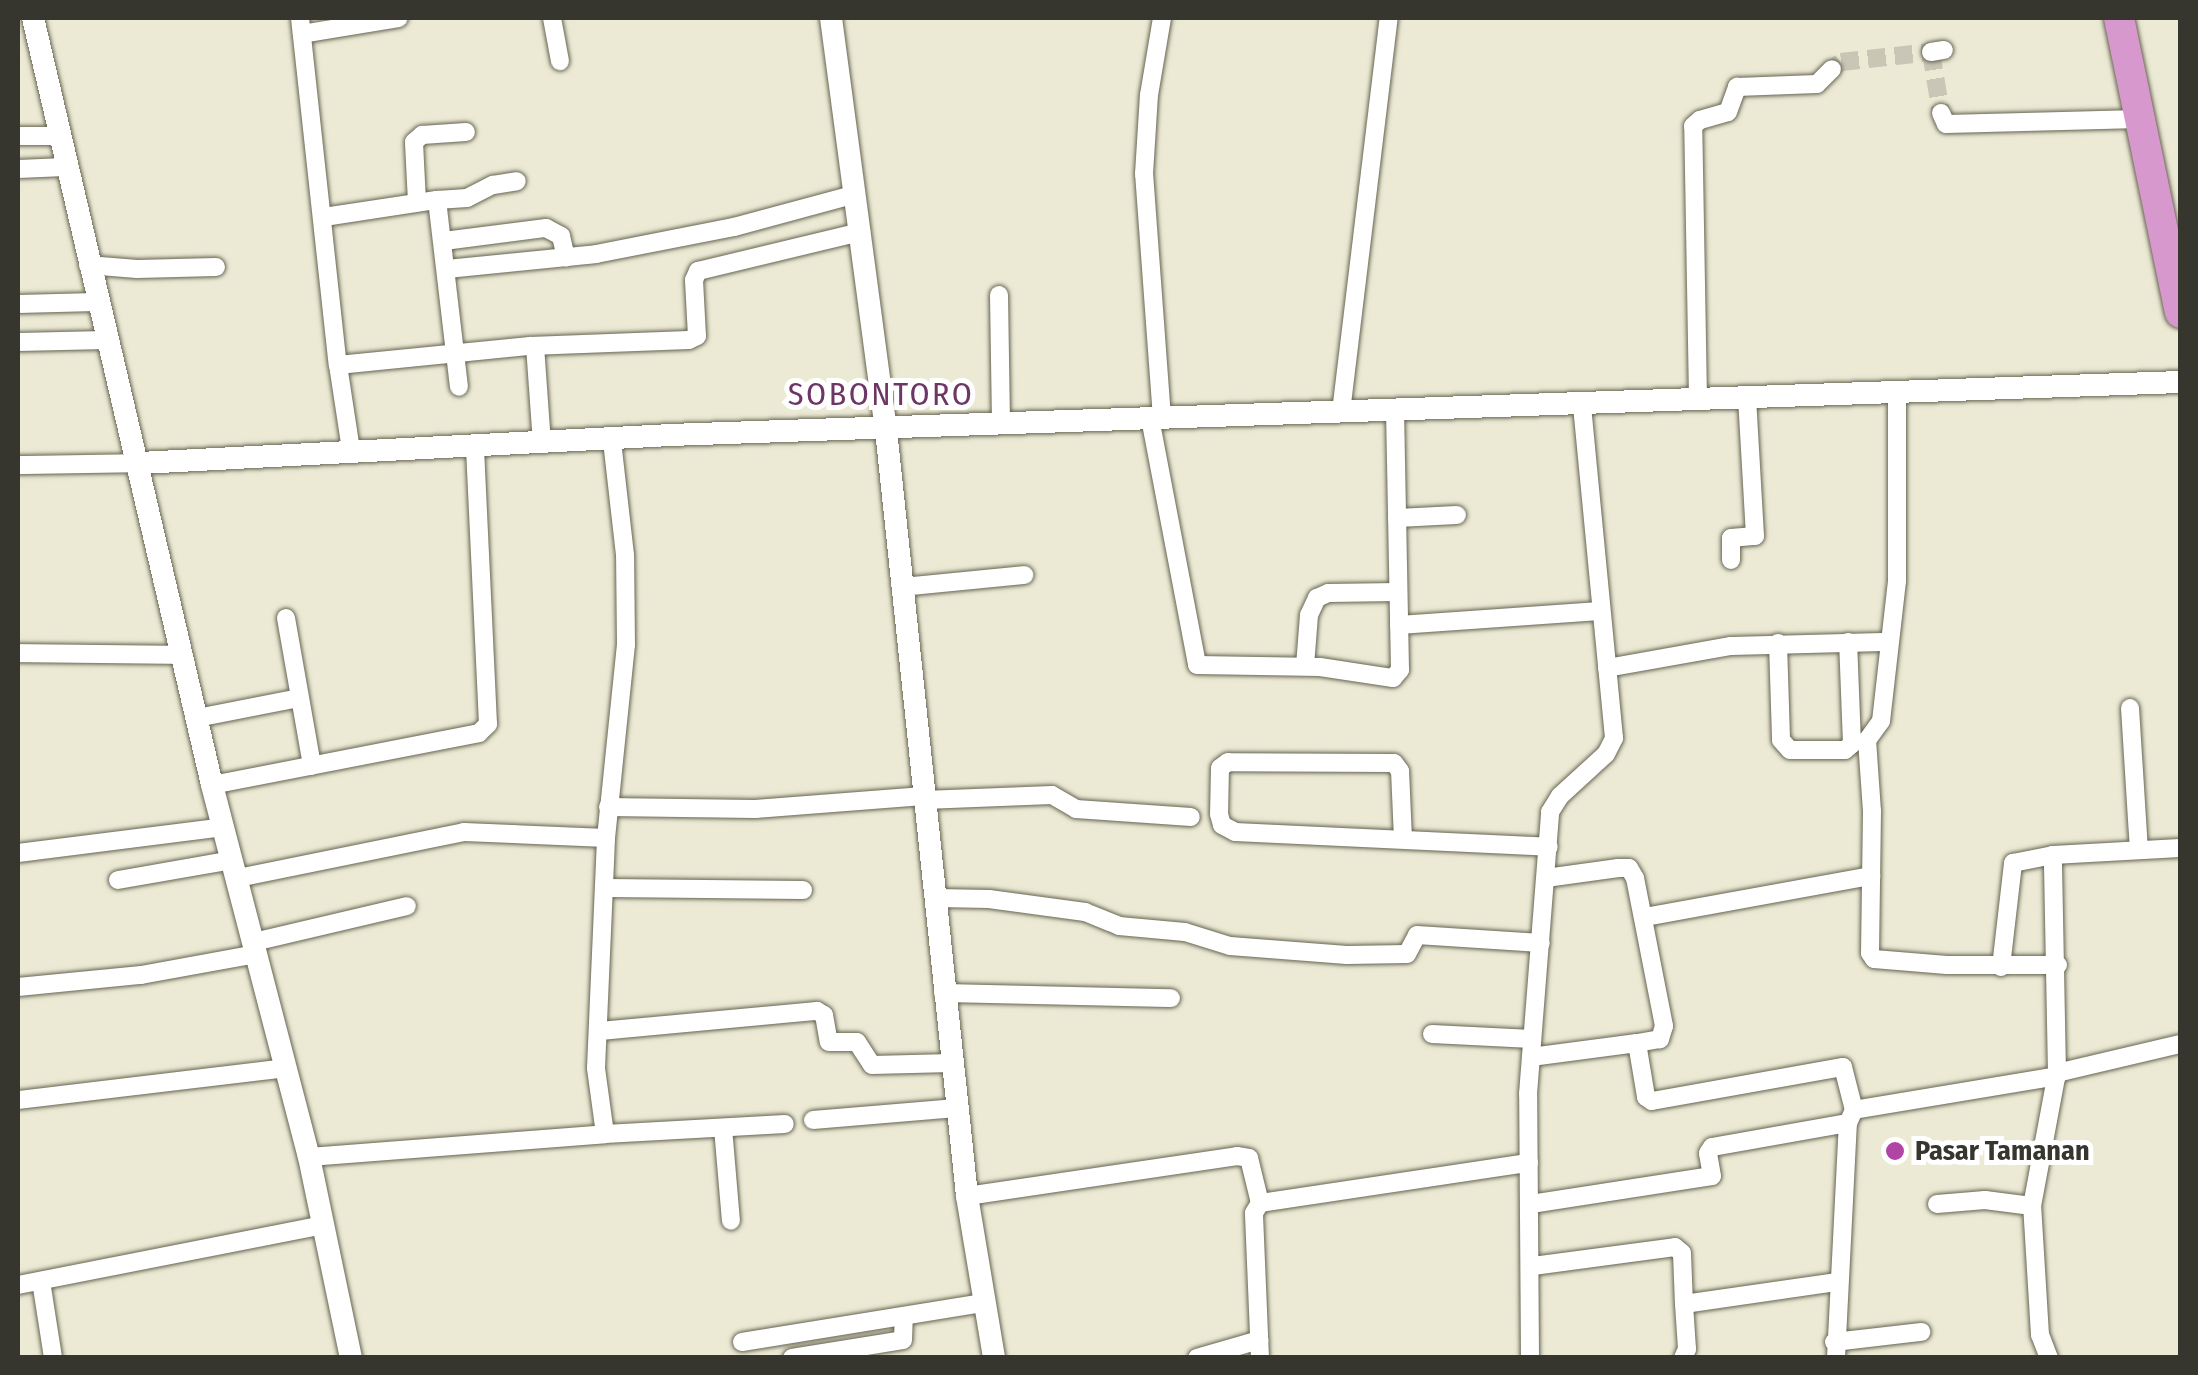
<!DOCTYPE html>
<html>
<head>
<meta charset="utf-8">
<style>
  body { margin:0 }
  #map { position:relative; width:2198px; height:1375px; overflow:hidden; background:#ecead5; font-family:"Fira Sans Condensed",sans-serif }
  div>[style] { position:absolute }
  .street-tunnel>* { height:18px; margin-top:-9px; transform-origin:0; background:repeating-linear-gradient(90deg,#c8c6b4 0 18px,transparent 0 27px) }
  .roads { filter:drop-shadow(0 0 2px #666451) drop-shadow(0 0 2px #666451) }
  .street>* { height:18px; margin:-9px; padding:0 9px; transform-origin:9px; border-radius:9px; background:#fff }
  .secondary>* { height:22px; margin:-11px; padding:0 11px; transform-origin:11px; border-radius:11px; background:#fff }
  .highway>* { height:30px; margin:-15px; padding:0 15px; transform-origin:15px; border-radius:15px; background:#d798ce }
  .dots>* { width:28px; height:28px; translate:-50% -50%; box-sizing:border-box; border:5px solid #fff; border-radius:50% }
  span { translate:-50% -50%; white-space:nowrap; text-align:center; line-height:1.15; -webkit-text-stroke:10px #fff; paint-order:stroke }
  .poi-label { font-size:28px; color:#37362e; font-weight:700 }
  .left { translate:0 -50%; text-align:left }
  .quarter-label { font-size:32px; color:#6c3665; letter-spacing:2.5px }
  .frame { position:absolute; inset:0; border:20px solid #37362e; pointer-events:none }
</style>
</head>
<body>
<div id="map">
  <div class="street-tunnel">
    <i style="left:1832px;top:69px;width:11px;rotate:-38deg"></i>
    <i style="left:1841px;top:62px;width:91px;rotate:-6.3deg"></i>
    <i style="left:1931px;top:52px;width:62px;rotate:80.7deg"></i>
  </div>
  <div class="roads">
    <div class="street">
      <i style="left:300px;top:18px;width:349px;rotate:83.8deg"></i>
      <i style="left:338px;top:365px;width:86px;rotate:81.3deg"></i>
      <i style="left:552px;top:18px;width:44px;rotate:79.5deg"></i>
      <i style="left:302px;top:34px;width:98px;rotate:-9.4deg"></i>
      <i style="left:1931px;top:52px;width:13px;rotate:-9deg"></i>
      <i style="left:1941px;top:113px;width:12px;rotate:66deg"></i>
      <i style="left:1946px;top:124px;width:194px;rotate:-1.5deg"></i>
      <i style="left:18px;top:136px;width:41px"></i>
      <i style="left:18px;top:169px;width:47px;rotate:-2.4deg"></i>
      <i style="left:437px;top:200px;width:30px;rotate:-4deg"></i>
      <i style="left:467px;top:198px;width:29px;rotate:-27deg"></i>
      <i style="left:493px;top:185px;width:24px;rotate:-9deg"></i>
      <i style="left:417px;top:202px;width:60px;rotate:-92.9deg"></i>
      <i style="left:414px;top:142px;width:11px;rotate:-41deg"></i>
      <i style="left:422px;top:135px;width:44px;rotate:-3.9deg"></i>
      <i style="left:324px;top:217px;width:114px;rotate:-8.6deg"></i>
      <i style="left:437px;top:200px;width:188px;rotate:83.3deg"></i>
      <i style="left:444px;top:241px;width:103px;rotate:-7.3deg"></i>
      <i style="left:546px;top:228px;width:17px;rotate:28deg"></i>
      <i style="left:561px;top:236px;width:22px;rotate:77deg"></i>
      <i style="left:88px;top:265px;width:49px;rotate:4.7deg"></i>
      <i style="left:137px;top:269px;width:79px;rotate:-1.5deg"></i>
      <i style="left:447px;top:269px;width:150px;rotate:-5.7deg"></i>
      <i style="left:596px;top:254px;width:141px;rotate:-11.1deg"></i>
      <i style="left:734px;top:227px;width:126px;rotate:-15.1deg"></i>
      <i style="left:999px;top:295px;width:128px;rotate:89.1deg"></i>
      <i style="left:18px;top:304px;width:78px;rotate:-1.5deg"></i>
      <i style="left:18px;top:342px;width:88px;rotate:-1.3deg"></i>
      <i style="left:535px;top:346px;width:97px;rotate:85.9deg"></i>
      <i style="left:338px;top:365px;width:193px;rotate:-5.7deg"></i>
      <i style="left:530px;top:346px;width:159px;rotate:-2.2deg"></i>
      <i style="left:689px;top:340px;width:9px;rotate:-27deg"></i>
      <i style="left:697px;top:336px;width:56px;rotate:-93.1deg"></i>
      <i style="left:694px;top:280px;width:10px;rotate:-66deg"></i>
      <i style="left:698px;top:271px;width:168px;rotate:-13.5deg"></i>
      <i style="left:1897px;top:391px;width:190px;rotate:90deg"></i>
      <i style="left:1897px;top:581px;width:141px;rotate:96.5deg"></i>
      <i style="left:1881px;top:721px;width:24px;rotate:126deg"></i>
      <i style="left:1867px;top:740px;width:71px;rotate:86deg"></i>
      <i style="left:1872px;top:811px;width:142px;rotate:90.8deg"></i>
      <i style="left:1870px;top:953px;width:7px;rotate:56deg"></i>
      <i style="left:1874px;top:959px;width:73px;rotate:4.7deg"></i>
      <i style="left:1947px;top:965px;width:111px"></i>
      <i style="left:1698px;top:399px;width:273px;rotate:-91deg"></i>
      <i style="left:1693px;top:126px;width:9px;rotate:-41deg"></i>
      <i style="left:1700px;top:120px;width:29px;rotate:-16deg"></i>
      <i style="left:1728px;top:112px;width:27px;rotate:-70deg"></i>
      <i style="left:1737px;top:87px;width:80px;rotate:-2.1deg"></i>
      <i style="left:1817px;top:84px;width:21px;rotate:-45deg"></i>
      <i style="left:1341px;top:412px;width:397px;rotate:-83.1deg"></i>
      <i style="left:1150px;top:418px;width:251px;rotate:79.2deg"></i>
      <i style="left:1197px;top:665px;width:123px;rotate:0.9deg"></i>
      <i style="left:1320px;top:667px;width:74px;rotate:8.6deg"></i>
      <i style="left:1393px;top:678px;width:11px;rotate:-49deg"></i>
      <i style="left:1400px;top:670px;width:259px;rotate:-91.1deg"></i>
      <i style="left:1162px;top:418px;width:245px;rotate:-94.2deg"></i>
      <i style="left:1144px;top:174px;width:79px;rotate:-86.4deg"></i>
      <i style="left:1149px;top:95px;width:78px;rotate:-80.4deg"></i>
      <i style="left:18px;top:465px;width:122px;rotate:-0.9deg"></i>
      <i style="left:1397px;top:518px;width:60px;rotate:-2.9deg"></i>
      <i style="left:1731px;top:560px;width:22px;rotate:-90deg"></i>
      <i style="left:1731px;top:538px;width:24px;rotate:-5deg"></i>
      <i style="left:1755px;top:536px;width:139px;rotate:-93.3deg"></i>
      <i style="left:902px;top:587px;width:123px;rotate:-5.6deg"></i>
      <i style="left:286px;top:618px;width:150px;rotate:80deg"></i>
      <i style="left:1399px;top:625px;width:201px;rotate:-4deg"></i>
      <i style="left:1778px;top:643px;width:97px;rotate:88.2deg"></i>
      <i style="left:1781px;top:740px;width:13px;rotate:48deg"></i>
      <i style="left:1790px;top:750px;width:55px"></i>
      <i style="left:1845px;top:750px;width:9px;rotate:-41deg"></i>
      <i style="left:1852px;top:744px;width:102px;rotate:-92.2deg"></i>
      <i style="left:18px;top:653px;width:164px;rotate:0.7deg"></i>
      <i style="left:1305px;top:666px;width:51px;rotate:-85.5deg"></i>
      <i style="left:1309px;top:615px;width:19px;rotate:-65deg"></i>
      <i style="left:1317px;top:598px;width:12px;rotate:-24deg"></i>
      <i style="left:1328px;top:593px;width:70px;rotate:-0.8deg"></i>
      <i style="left:1607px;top:668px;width:126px;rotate:-10.1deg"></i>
      <i style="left:1731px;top:646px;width:152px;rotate:-1.5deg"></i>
      <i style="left:2130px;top:708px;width:142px;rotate:86.4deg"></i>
      <i style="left:197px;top:718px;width:104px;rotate:-11.1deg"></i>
      <i style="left:212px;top:785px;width:272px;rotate:-11deg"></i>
      <i style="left:479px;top:733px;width:13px;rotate:-45deg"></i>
      <i style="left:488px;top:724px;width:279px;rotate:-92.7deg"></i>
      <i style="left:924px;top:800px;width:128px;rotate:-2.2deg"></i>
      <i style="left:1052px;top:795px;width:28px;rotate:30deg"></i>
      <i style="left:1076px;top:809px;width:115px;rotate:4deg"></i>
      <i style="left:608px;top:807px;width:147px;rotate:0.8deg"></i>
      <i style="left:755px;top:809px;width:169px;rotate:-4.4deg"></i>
      <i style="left:1403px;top:839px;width:68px;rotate:-92.5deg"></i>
      <i style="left:1400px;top:771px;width:10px;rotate:-127deg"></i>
      <i style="left:1394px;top:763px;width:166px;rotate:-179.7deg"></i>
      <i style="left:1228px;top:762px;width:10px;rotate:143deg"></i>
      <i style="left:1220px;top:768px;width:46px;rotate:91.2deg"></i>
      <i style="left:1219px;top:814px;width:11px;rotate:75deg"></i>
      <i style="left:1222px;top:825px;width:15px;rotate:28deg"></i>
      <i style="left:1235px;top:832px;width:314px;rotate:2.7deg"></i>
      <i style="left:18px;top:853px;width:207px;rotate:-7.2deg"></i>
      <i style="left:238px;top:878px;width:231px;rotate:-11.5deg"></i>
      <i style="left:464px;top:832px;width:142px;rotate:2.4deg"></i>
      <i style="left:1546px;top:878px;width:73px;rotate:-7.9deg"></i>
      <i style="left:1618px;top:868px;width:11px"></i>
      <i style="left:1629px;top:868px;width:12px;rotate:59deg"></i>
      <i style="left:1635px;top:878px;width:151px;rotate:78.9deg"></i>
      <i style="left:1664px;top:1026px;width:14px;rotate:107deg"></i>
      <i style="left:1660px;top:1039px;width:23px;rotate:170deg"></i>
      <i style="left:118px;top:880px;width:117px;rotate:-9.9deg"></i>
      <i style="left:607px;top:888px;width:196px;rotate:0.6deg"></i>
      <i style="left:937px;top:898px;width:52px;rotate:1.1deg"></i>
      <i style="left:989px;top:899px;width:97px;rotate:7.7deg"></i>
      <i style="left:1085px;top:912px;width:37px;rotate:22deg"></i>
      <i style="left:1119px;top:926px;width:66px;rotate:5.2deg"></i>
      <i style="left:1185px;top:932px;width:47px;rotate:17.3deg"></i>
      <i style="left:1230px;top:946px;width:117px;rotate:4.4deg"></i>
      <i style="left:1347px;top:955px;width:60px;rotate:-1deg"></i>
      <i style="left:1407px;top:954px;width:21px;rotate:-62deg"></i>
      <i style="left:1417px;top:935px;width:124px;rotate:3.7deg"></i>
      <i style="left:1645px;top:917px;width:230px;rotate:-10.3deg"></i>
      <i style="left:254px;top:942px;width:157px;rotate:-13.2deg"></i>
      <i style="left:2001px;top:967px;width:105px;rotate:-83.4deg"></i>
      <i style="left:2013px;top:863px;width:41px;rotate:-11.3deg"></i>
      <i style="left:18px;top:987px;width:124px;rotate:-5.6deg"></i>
      <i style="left:141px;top:975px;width:118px;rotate:-10.3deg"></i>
      <i style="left:943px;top:993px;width:228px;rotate:1.3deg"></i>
      <i style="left:600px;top:1031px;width:218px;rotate:-5.3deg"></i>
      <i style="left:817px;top:1011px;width:8px;rotate:30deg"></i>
      <i style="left:824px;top:1015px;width:27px;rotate:80deg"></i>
      <i style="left:829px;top:1042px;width:28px"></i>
      <i style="left:857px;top:1042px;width:27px;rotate:57deg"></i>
      <i style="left:872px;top:1065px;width:80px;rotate:-1.4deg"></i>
      <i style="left:1432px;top:1034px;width:100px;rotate:2.9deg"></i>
      <i style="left:1531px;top:1057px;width:107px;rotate:-7.5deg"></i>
      <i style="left:1637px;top:1043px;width:55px;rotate:80.5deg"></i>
      <i style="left:1646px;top:1097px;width:7px;rotate:34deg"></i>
      <i style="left:1652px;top:1101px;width:194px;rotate:-10.1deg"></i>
      <i style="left:1843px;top:1067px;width:44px;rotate:75.7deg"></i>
      <i style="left:2057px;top:1073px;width:126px;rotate:-13.3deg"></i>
      <i style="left:18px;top:1100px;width:270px;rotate:-6.8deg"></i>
      <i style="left:813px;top:1120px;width:144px;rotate:-4.8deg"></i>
      <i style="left:723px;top:1128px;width:93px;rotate:85.1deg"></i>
      <i style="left:605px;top:1134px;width:180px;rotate:-3.2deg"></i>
      <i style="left:309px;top:1157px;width:297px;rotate:-4.4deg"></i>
      <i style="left:605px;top:1134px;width:67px;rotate:-97.8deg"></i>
      <i style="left:596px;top:1068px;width:230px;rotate:-87.5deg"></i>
      <i style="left:606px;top:838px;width:194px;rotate:-84.1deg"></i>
      <i style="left:626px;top:645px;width:90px;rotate:-90.6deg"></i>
      <i style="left:625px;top:555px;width:115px;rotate:-96.5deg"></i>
      <i style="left:967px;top:1196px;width:273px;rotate:-8.4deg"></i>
      <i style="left:1237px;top:1156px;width:12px;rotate:9deg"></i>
      <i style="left:1249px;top:1158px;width:46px;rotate:76.3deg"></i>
      <i style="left:1531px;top:1204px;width:183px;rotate:-8.8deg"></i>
      <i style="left:1712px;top:1176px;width:23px;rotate:-100deg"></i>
      <i style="left:1708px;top:1153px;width:7px;rotate:-56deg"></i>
      <i style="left:1712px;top:1147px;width:138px;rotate:-10deg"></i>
      <i style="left:1937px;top:1204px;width:48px;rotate:-4.8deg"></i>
      <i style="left:1985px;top:1200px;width:47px;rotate:7.3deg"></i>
      <i style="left:1533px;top:1266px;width:143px;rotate:-7.6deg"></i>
      <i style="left:1675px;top:1247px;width:9px;rotate:41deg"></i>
      <i style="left:1682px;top:1253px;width:51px;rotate:87.8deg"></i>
      <i style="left:41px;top:1281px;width:78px;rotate:81.1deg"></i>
      <i style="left:18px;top:1285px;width:312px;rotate:-11.1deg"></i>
      <i style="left:742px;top:1342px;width:243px;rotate:-9.2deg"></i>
      <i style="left:1834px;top:1342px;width:88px;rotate:-6.6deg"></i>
      <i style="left:792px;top:1358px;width:112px;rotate:-9.2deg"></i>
      <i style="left:903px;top:1340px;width:23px;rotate:-88deg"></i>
      <i style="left:1197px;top:1358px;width:65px;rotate:-16.2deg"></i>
      <i style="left:1260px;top:1358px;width:145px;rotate:-92.4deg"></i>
      <i style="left:1254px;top:1213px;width:12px;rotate:-59deg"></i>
      <i style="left:1260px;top:1203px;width:272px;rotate:-8.5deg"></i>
      <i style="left:1530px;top:1358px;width:264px;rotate:-90.4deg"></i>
      <i style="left:1528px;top:1094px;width:283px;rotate:-85.5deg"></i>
      <i style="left:1550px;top:812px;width:19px;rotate:-58deg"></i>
      <i style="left:1560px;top:796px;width:62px;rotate:-42.4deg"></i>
      <i style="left:1606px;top:754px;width:18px;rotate:-63deg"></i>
      <i style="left:1614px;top:738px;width:337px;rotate:-95.5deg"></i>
      <i style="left:1683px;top:1358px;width:10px;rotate:-66deg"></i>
      <i style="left:1687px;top:1349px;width:45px;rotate:-93.8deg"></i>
      <i style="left:1684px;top:1304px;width:155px;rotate:-8.2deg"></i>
      <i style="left:1836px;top:1358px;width:235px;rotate:-87.1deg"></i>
      <i style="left:1848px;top:1123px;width:14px;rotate:-65deg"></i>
      <i style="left:1854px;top:1110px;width:206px;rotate:-9.5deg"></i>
      <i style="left:2049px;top:1358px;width:25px;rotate:-111deg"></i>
      <i style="left:2040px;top:1335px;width:129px;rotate:-93.5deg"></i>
      <i style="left:2032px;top:1206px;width:135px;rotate:-79.4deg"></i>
      <i style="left:2057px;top:1073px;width:218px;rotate:-91.1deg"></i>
      <i style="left:2053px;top:855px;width:127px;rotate:-3.2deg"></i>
    </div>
    <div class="secondary">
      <i style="left:33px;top:18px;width:788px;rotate:76.86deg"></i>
      <i style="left:212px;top:785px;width:384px;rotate:75.4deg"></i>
      <i style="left:309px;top:1157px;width:205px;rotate:78.2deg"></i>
      <i style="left:831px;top:18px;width:416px;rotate:82.4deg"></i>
      <i style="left:886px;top:430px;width:770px;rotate:83.96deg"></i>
      <i style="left:967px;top:1196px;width:164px;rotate:80.5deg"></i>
      <i style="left:140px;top:463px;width:531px;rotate:-3.02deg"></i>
      <i style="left:670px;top:435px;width:1511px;rotate:-2.01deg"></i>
    </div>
    <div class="highway">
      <i style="left:2119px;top:18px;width:301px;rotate:78.3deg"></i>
    </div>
  </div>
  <div class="dots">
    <i style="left:1895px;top:1151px;background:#b045a6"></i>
  </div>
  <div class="poi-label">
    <span class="left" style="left:1915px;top:1151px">Pasar Tamanan</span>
  </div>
  <div class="quarter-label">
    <span style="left:881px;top:394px">SOBONTORO</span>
  </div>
  <div class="frame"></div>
</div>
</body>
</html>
